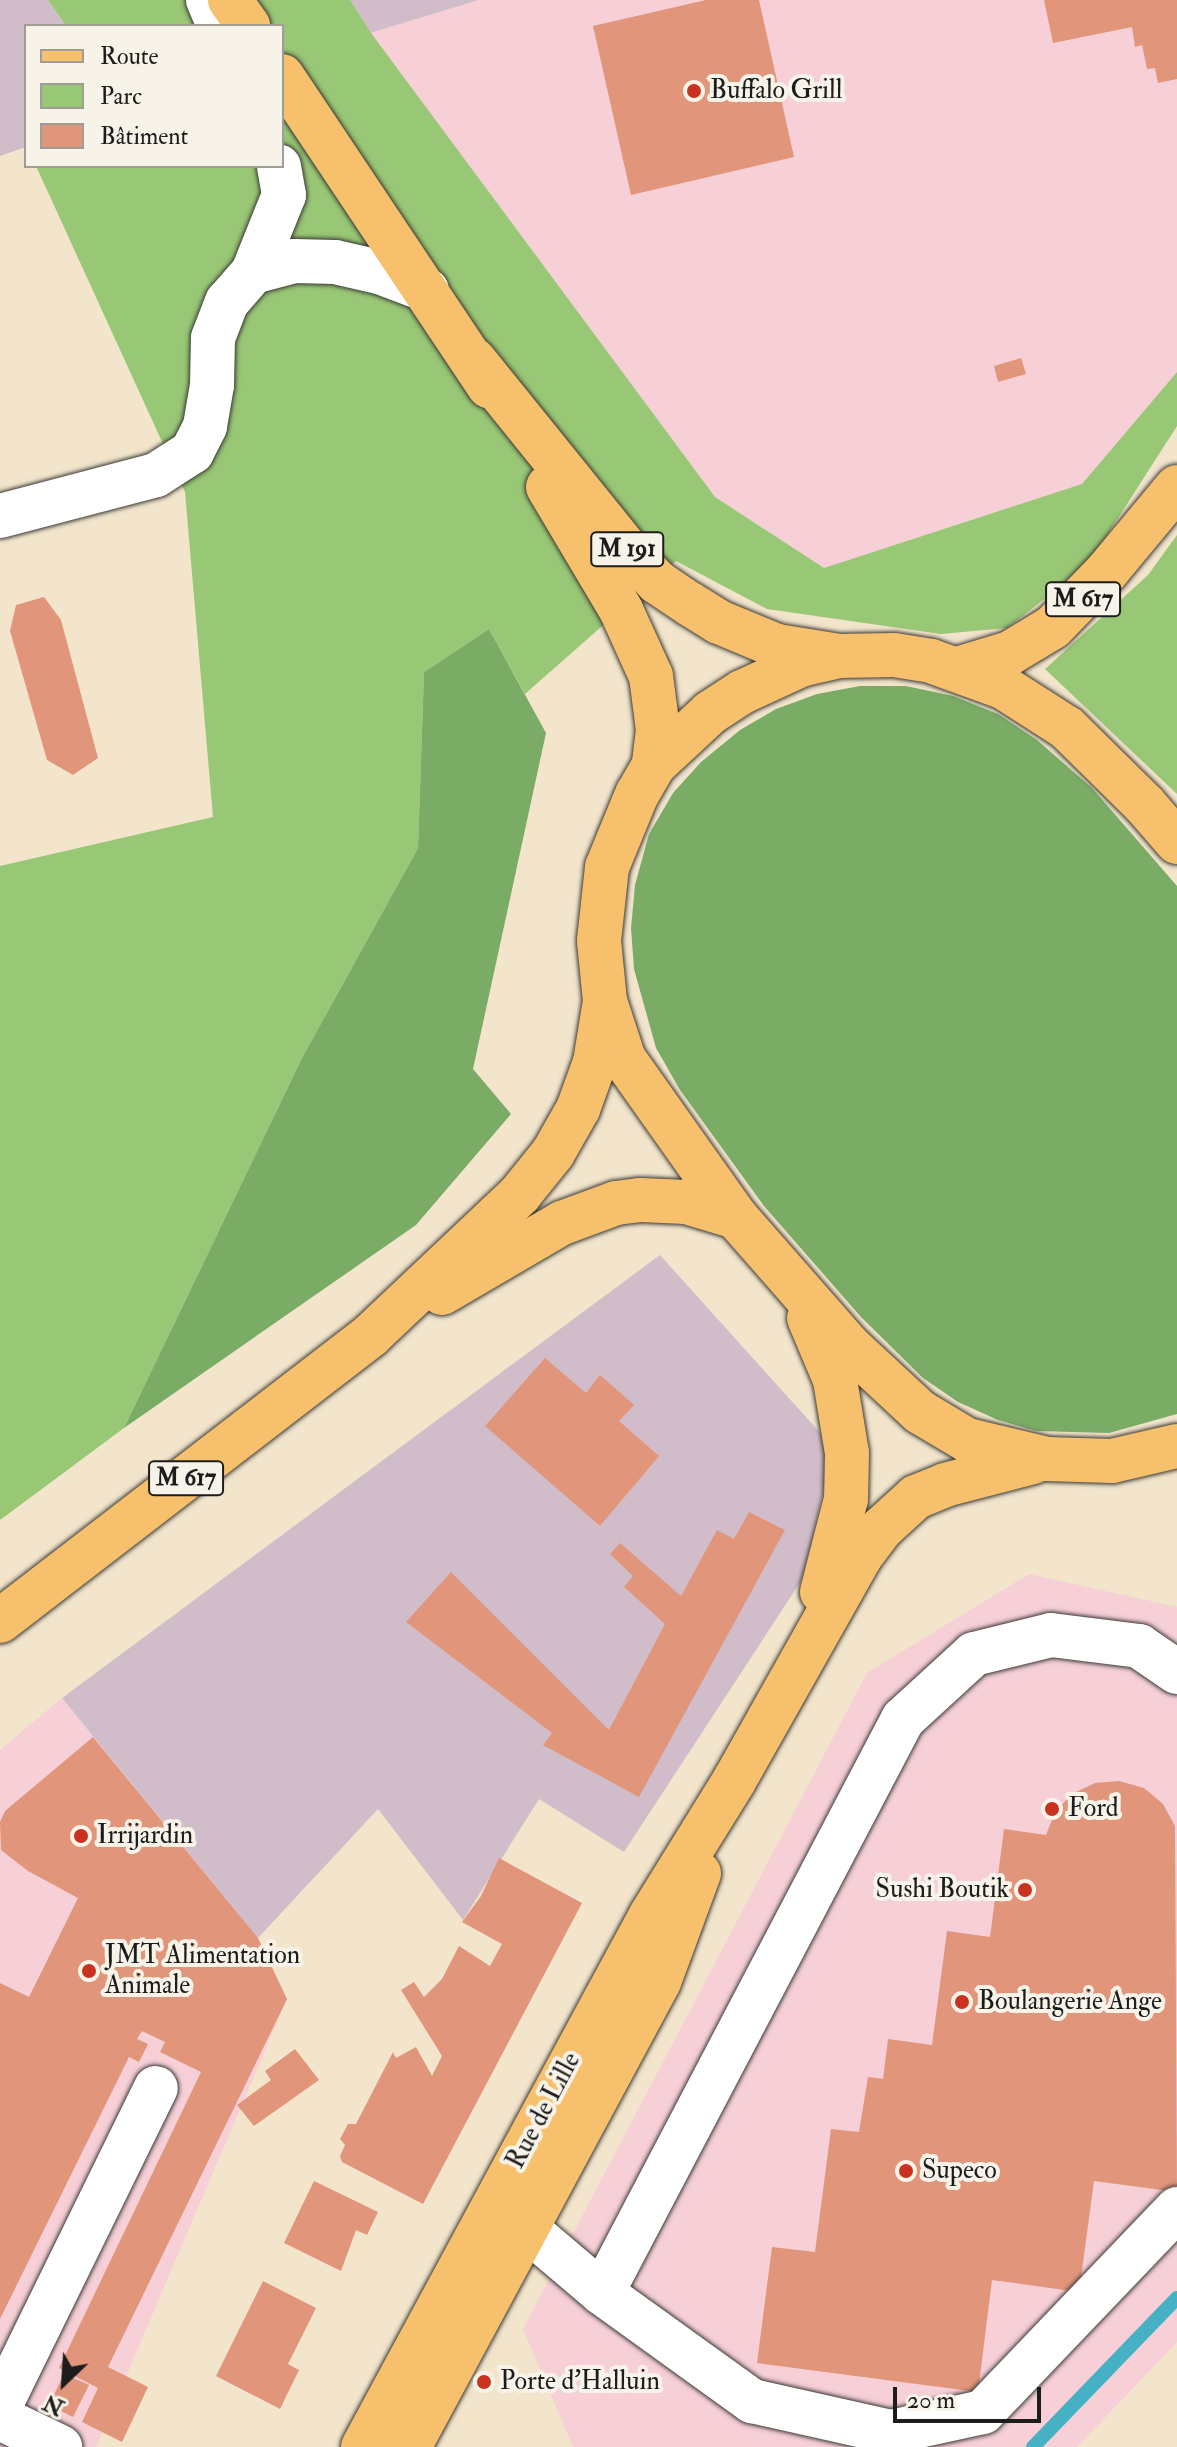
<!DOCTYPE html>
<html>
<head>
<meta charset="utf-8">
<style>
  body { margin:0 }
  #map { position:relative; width:1177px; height:2447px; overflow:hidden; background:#f2e5cc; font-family:"IM FELL Double Pica",serif }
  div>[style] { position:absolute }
  .built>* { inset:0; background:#f6cfd7 }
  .industrial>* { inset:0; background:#d1bdc9 }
  .green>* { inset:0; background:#98c775 }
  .forest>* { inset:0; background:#7aac66 }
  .stream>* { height:14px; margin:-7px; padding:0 7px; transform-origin:7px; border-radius:7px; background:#46b0c5 }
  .building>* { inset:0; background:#e1957b }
  .roads { filter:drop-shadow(0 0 2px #3c3a36) drop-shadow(0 0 2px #3c3a36) }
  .minor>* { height:44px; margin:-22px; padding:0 22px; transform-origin:22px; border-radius:22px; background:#fff }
  .major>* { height:44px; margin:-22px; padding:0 22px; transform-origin:22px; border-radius:22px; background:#f7c06c }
  .dots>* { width:22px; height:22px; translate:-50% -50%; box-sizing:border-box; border:4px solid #f7f3e8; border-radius:50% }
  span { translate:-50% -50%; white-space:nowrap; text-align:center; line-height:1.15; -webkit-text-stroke:8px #f7f3e8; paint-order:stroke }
  .shield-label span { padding:2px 6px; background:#f7f3e8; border:2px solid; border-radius:6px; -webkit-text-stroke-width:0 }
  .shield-label { font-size:24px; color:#1c1c1c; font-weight:700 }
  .poi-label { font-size:26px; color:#1c1c1c }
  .left { translate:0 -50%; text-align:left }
  .right { translate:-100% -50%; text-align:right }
  .street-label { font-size:26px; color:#1c1c1c }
  .legend { position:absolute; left:24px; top:24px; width:260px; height:144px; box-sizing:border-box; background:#f7f3e8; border:2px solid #9f9d96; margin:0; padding:10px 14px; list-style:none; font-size:24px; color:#1c1c1c }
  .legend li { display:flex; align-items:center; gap:16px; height:40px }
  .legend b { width:40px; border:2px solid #9f9d96 }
  .north { position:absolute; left:24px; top:2343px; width:80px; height:80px; -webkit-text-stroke:6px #f7f3e8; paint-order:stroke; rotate:205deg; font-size:22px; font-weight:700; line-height:32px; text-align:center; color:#1c1c1c }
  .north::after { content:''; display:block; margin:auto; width:28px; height:36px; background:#1c1c1c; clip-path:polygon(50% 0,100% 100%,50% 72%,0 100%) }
  .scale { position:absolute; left:893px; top:2387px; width:148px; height:36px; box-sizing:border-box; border:4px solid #1c1c1c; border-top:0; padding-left:10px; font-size:24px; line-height:28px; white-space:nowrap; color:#1c1c1c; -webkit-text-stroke:6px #f7f3e8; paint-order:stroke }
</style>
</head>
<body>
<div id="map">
  <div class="built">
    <i style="clip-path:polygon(480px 0,1177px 0,1177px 372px,1082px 484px,824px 568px,715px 497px,370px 33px)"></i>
    <i style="clip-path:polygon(1029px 1574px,1177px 1607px,1177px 2342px,1077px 2447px,573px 2447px,523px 2329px,867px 1673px)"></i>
    <i style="clip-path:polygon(62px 1698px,258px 1938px,287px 1999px,96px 2447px,0 2447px,0 1750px)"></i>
  </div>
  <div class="industrial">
    <i style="clip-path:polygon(0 0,48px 0,66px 26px,26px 26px,26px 147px,0 156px)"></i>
    <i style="clip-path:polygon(350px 0,479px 0,370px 33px)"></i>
    <i style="clip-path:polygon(660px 1255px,833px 1447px,803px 1578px,624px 1852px,539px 1799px,463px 1920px,378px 1809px,258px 1938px,62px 1698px)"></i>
  </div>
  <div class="green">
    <i style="clip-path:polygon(48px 0,350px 0,371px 33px,715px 497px,824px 568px,1082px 484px,1177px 372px,1177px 426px,1088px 565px,1007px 628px,941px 634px,767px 609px,676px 561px,525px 694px,489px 629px,424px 672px,418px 848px,302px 1058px,124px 1428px,0 1520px,0 866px,213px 817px,185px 492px,36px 166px,282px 166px,282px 26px,66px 26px)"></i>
    <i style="clip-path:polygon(1177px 535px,1177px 794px,1045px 669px,1148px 575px)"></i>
  </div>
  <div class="forest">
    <i style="clip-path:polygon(489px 629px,546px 733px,473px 1069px,511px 1114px,416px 1225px,124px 1428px,302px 1058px,418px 848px,424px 672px)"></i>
    <i style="clip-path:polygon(860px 686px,906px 686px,953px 696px,998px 714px,1037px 740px,1092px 788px,1177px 886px,1177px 1414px,1109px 1433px,1036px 1431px,998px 1420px,958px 1402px,923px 1378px,861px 1317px,764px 1206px,680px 1090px,656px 1048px,634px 969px,631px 928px,635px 885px,649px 834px,673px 793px,701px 762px,740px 730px,776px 709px,817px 694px)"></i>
  </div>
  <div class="stream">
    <i style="left:1033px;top:2447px;width:207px;rotate:-46deg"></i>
  </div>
  <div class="building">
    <i style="clip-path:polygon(706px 0,759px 0,794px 157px,631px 195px,593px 26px)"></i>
    <i style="clip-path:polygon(1044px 0,1177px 0,1177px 79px,1158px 83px,1155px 68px,1147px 69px,1142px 45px,1135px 47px,1132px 27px,1053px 43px)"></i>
    <i style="clip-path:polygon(1021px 358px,1026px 374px,998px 382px,994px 366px)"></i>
    <i style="clip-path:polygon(44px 597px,61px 620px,98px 758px,73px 775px,47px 760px,10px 631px,16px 605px)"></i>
    <i style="clip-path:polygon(545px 1358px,586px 1393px,600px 1375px,634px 1405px,619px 1421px,659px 1456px,600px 1526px,485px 1426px)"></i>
    <i style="clip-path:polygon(749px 1512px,785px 1530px,639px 1797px,543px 1745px,552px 1733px,406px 1622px,451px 1572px,609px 1730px,665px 1624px,624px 1587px,633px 1576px,610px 1554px,620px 1543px,681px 1596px,717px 1530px,734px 1539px)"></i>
    <i style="clip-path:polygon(93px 1737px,258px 1938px,287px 1999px,108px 2367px,148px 2387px,122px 2442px,82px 2422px,98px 2388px,59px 2368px,201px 2072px,160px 2052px,165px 2042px,142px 2031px,137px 2039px,148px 2044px,139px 2062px,129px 2057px,0 2319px,0 1983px,29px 1997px,78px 1898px,28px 1871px,1px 1850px,0 1822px,5px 1811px)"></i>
    <i style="clip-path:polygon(1119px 1781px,1144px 1788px,1163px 1804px,1175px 1826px,1177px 2192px,1094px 2181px,1079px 2292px,992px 2280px,978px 2392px,757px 2363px,772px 2247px,815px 2252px,831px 2129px,859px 2132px,868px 2077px,883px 2079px,888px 2039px,932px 2045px,947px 1931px,990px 1937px,1004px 1829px,1046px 1835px,1055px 1812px,1072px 1794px,1095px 1783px)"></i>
    <i style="clip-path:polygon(499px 1858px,582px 1903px,423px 2204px,342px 2162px,340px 2156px,345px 2145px,340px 2139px,348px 2124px,356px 2124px,393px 2052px,396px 2058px,416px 2047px,432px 2076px,442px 2056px,401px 1990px,414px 1982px,424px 1997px,442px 1979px,459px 1946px,490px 1966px,502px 1944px,462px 1922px,481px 1896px)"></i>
    <i style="clip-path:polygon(295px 2049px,319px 2080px,254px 2126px,237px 2105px,271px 2080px,265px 2071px)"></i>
    <i style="clip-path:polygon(314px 2181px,378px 2212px,367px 2235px,356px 2230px,341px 2271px,284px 2243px)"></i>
    <i style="clip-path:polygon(263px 2281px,316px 2308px,288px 2364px,299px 2370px,280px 2409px,216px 2376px)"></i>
    <i style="clip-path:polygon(64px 2374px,89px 2385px,73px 2417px,49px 2405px)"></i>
  </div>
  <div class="roads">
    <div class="minor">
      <i style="left:208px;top:0;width:28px;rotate:67deg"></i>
      <i style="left:253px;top:272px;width:42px;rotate:-15deg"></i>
      <i style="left:294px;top:261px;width:41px;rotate:1.4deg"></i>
      <i style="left:335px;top:262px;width:45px;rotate:12.8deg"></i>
      <i style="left:379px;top:272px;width:51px;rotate:20.6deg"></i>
      <i style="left:0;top:516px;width:161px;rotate:-14.7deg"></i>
      <i style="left:156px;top:475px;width:43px;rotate:-32.6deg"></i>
      <i style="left:192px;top:452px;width:29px;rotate:-63deg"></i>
      <i style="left:205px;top:426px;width:42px;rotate:-80.3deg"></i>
      <i style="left:212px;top:385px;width:47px;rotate:-88.8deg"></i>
      <i style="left:213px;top:338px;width:39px;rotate:-69deg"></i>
      <i style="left:227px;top:302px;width:40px;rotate:-49deg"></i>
      <i style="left:253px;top:272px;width:83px;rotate:-68.1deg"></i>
      <i style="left:284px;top:195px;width:29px;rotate:-100deg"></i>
      <i style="left:496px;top:2209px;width:38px;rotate:33deg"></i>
      <i style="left:528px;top:2230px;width:97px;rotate:40.4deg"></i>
      <i style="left:602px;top:2293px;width:185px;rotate:35.8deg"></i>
      <i style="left:752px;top:2401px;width:142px;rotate:12.6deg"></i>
      <i style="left:891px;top:2432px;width:94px;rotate:-12.3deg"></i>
      <i style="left:983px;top:2412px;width:281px;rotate:-46.3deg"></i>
      <i style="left:602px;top:2293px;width:648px;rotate:-62.33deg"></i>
      <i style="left:903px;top:1719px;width:96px;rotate:-42.5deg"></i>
      <i style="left:974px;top:1654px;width:79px;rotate:-13.9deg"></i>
      <i style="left:1051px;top:1635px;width:89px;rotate:7.1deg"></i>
      <i style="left:1139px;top:1646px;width:46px;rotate:34.4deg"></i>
      <i style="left:0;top:2406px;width:354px;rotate:-63.9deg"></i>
      <i style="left:0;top:2418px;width:67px;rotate:25.8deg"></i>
    </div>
    <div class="major">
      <i style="left:230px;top:0;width:32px;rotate:55deg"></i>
      <i style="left:282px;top:76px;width:373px;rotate:56.3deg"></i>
      <i style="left:474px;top:360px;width:253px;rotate:51.1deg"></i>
      <i style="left:633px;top:557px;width:35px;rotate:46deg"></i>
      <i style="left:657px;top:582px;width:40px;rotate:34deg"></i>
      <i style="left:690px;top:604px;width:34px;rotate:32deg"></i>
      <i style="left:719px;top:622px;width:63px;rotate:22.5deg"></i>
      <i style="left:777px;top:646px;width:63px;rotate:9.2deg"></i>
      <i style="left:839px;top:656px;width:55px;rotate:-1deg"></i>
      <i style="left:894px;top:655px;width:37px;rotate:9deg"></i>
      <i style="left:931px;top:661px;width:77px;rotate:19.9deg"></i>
      <i style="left:1003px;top:687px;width:76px;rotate:32.6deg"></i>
      <i style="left:1067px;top:728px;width:110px;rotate:44.6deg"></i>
      <i style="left:1145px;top:805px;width:49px;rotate:49.1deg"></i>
      <i style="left:548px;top:487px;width:143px;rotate:59.3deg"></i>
      <i style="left:621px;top:610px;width:72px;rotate:65.6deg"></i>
      <i style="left:651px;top:676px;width:54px;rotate:82.6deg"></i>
      <i style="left:658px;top:730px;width:35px;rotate:97deg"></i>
      <i style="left:839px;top:656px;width:37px;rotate:167deg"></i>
      <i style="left:803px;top:664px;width:67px;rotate:155.3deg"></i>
      <i style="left:742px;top:692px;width:38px;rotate:147deg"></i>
      <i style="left:710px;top:713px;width:76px;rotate:137.1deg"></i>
      <i style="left:654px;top:765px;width:34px;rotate:120deg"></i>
      <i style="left:637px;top:794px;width:79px;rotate:112.3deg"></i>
      <i style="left:607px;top:867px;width:74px;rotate:96.2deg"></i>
      <i style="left:599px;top:941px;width:60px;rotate:84.3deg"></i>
      <i style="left:605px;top:1001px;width:61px;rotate:71.9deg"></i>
      <i style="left:624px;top:1059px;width:194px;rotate:54.7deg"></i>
      <i style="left:736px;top:1217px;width:171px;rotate:48.8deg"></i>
      <i style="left:849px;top:1346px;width:97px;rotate:42.9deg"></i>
      <i style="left:920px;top:1412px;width:55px;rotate:30.8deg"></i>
      <i style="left:967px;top:1440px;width:82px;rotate:13.4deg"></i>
      <i style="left:1047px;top:1459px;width:65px;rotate:1.8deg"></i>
      <i style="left:1112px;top:1461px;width:67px;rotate:-13deg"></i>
      <i style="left:957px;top:669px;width:55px;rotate:-16.8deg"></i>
      <i style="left:1010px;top:653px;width:50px;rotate:-31.2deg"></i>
      <i style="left:1053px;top:627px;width:79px;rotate:-46deg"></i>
      <i style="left:1108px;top:570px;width:108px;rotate:-50.3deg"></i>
      <i style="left:442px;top:1293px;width:139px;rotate:-30.3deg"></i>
      <i style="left:562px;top:1223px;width:58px;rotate:-20.3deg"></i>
      <i style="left:616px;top:1203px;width:25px;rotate:-7deg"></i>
      <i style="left:641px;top:1200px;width:45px;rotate:2.5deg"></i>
      <i style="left:686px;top:1202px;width:52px;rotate:16.7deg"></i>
      <i style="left:809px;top:1318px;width:67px;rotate:67.2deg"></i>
      <i style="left:835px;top:1380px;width:74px;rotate:80.7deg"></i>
      <i style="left:847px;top:1453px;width:46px;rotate:91.2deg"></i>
      <i style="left:846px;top:1499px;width:96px;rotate:104.5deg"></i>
      <i style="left:0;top:1621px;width:468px;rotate:-37.6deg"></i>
      <i style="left:371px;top:1335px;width:205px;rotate:-43.4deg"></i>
      <i style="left:520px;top:1194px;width:53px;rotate:-51.2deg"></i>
      <i style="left:553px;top:1153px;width:51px;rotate:-60.4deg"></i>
      <i style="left:578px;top:1109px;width:50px;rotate:-70.1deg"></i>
      <i style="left:595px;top:1062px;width:56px;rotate:-80.7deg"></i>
      <i style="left:363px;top:2447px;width:605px;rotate:-61.57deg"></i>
      <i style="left:651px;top:1915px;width:158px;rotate:-58.2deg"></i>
      <i style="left:734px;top:1781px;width:257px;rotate:-60.6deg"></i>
      <i style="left:860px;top:1557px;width:36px;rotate:-53deg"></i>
      <i style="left:882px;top:1528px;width:46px;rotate:-42.4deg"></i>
      <i style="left:916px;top:1497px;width:31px;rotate:-22deg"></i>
      <i style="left:945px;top:1485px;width:91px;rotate:-14.6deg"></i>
      <i style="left:409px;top:2447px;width:528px;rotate:-61.74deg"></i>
      <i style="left:659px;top:1982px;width:116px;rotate:-69.8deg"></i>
    </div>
  </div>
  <div class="dots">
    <i style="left:694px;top:91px;background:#c8321e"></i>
    <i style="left:1052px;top:1809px;background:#c8321e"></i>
    <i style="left:81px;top:1836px;background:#c8321e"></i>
    <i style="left:1025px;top:1890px;background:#c8321e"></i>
    <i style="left:89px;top:1971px;background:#c8321e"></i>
    <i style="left:962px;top:2002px;background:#c8321e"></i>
    <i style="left:906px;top:2171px;background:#c8321e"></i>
    <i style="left:484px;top:2382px;background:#c8321e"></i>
  </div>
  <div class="shield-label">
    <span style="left:627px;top:549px">M 191</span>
    <span style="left:1083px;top:599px">M 617</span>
    <span style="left:186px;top:1478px">M 617</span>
  </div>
  <div class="poi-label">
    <span class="left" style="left:710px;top:91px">Buffalo Grill</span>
    <span class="left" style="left:1068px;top:1809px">Ford</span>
    <span class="left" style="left:97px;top:1836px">Irrijardin</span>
    <span class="right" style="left:1009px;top:1890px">Sushi Boutik</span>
    <span class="left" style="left:105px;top:1971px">JMT Alimentation<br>Animale</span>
    <span class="left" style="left:978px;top:2002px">Boulangerie Ange</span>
    <span class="left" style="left:922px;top:2171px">Supeco</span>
    <span class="left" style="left:500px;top:2382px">Porte d'Halluin</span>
  </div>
  <div class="street-label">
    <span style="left:544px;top:2111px;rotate:-62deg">Rue de Lille</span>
  </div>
  <ul class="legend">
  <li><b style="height:10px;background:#f7c06c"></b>Route</li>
  <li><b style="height:22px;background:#98c775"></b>Parc</li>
  <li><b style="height:22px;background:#e1957b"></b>Bâtiment</li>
  </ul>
  <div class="north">N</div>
  <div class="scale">20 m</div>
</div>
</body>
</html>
